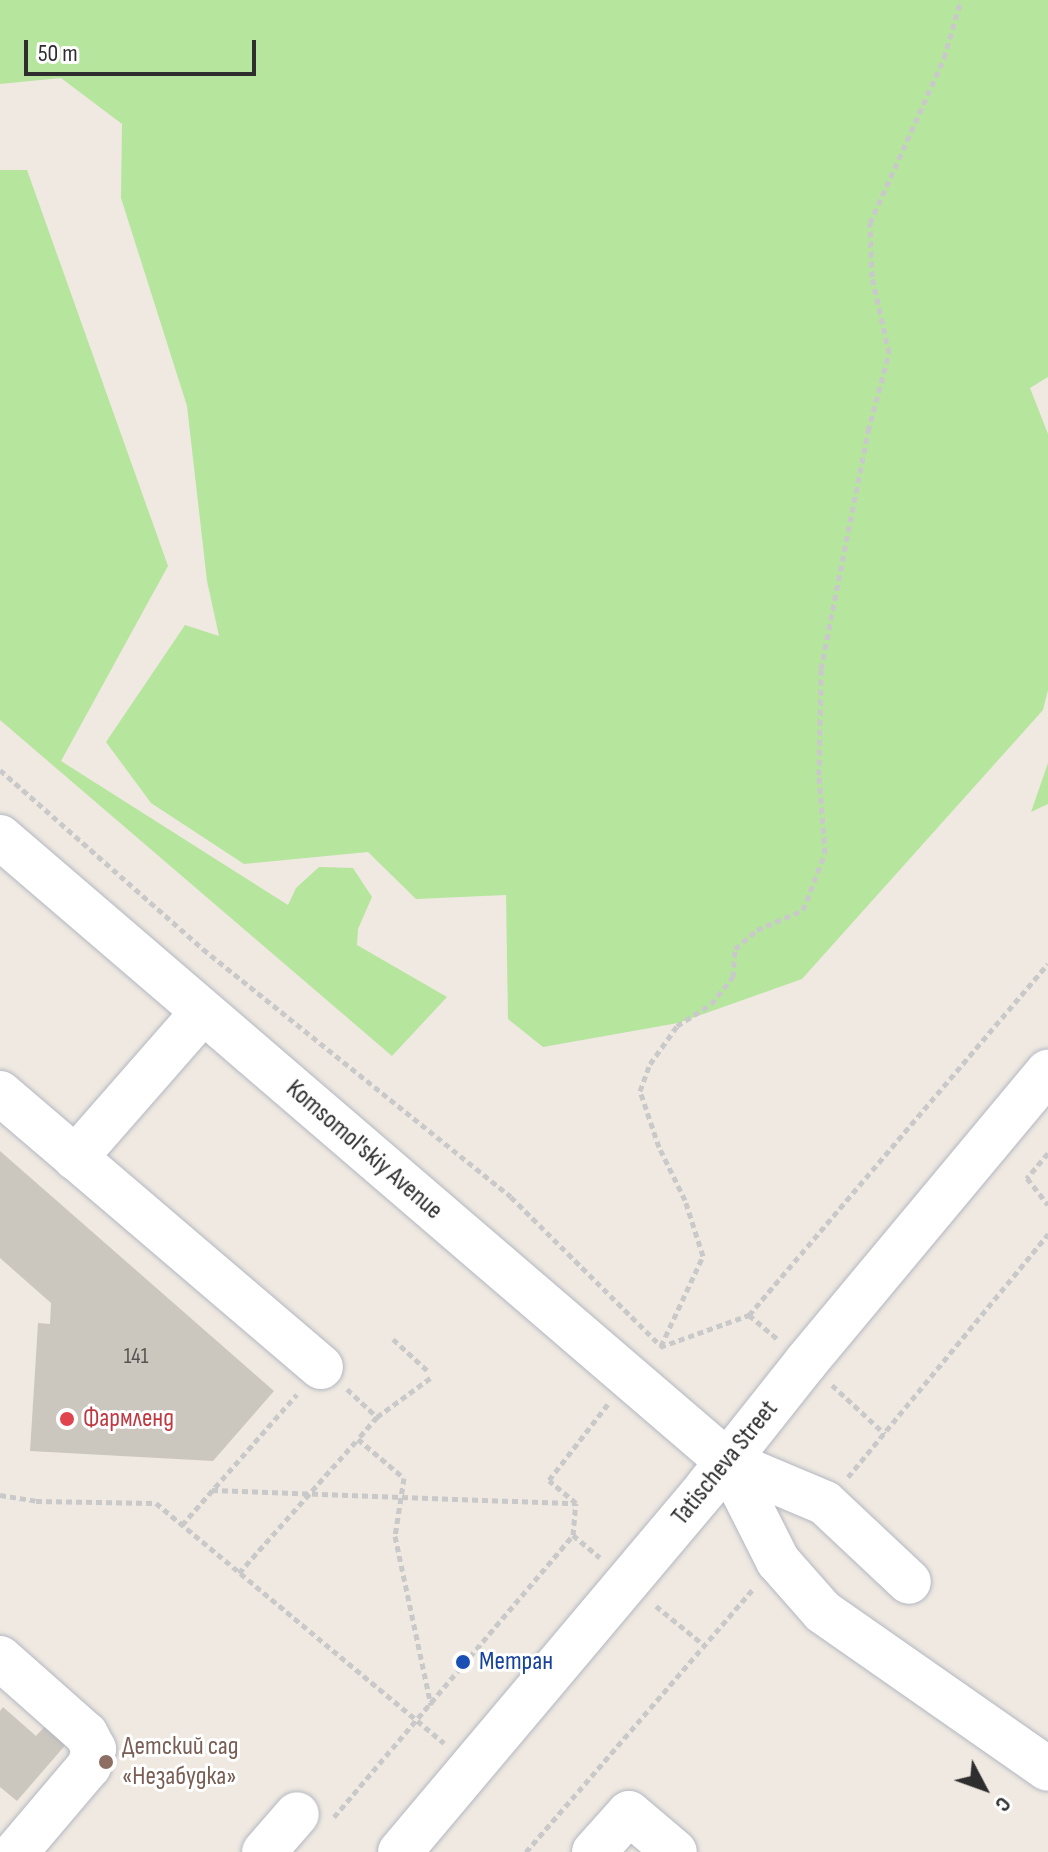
<!DOCTYPE html>
<html>
<head>
<meta charset="utf-8">
<style>
  body { margin:0 }
  #map { position:relative; width:1048px; height:1852px; overflow:hidden; background:#efe9e1; font-family:"Sofia Sans Condensed",sans-serif }
  div>[style] { position:absolute }
  .green>* { inset:0; background:#b6e59e }
  .building>* { inset:0; background:#cbc7bf }
  .path>* { height:5px; margin-top:-2.5px; transform-origin:0; background:repeating-linear-gradient(90deg,#c9c9c9 0 6px,transparent 0 10px) }
  .roads { filter:drop-shadow(0 0 2px #b4b7c1) drop-shadow(0 0 2px #b4b7c1) }
  .minor>* { height:44px; margin:-22px; padding:0 22px; transform-origin:22px; border-radius:22px; background:#fff }
  .dots>* { width:22px; height:22px; translate:-50% -50%; box-sizing:border-box; border:4px solid #fff; border-radius:50% }
  span { translate:-50% -50%; white-space:nowrap; text-align:center; line-height:1.15; -webkit-text-stroke:6px #fff; paint-order:stroke }
  .number-label { font-size:22px; color:#555452 }
  .number-label span { -webkit-text-stroke-width:0 }
  .street-label { font-size:26px; color:#2e2e2e }
  .health-label { font-size:26px; color:#be3a42 }
  .left { translate:0 -50%; text-align:left }
  .transit-label { font-size:26px; color:#164399 }
  .education-label { font-size:26px; color:#785e54 }
  .north { position:absolute; left:944px; top:1748px; width:80px; height:80px; -webkit-text-stroke:6px #fff; paint-order:stroke; rotate:131deg; font-size:22px; font-weight:700; line-height:32px; text-align:center; color:#2e2e2e }
  .north::after { content:''; display:block; margin:auto; width:28px; height:36px; background:#2e2e2e; clip-path:polygon(50% 0,100% 100%,50% 72%,0 100%) }
  .scale { position:absolute; left:24px; top:40px; width:232px; height:36px; box-sizing:border-box; border:4px solid #2e2e2e; border-top:0; padding-left:10px; font-size:24px; line-height:28px; white-space:nowrap; color:#2e2e2e; -webkit-text-stroke:6px #fff; paint-order:stroke }
</style>
</head>
<body>
<div id="map">
  <div class="green">
    <i style="clip-path:polygon(0 0,1048px 0,1048px 377px,1030px 388px,1048px 434px,1048px 690px,1043px 710px,802px 979px,678px 1023px,543px 1047px,508px 1019px,506px 895px,416px 899px,368px 852px,244px 864px,151px 803px,106px 742px,185px 625px,219px 636px,207px 581px,187px 406px,121px 198px,122px 124px,61px 78px,0 84px)"></i>
    <i style="clip-path:polygon(0 170px,27px 170px,168px 566px,61px 761px,288px 905px,296px 888px,319px 867px,353px 868px,372px 897px,358px 929px,357px 945px,447px 997px,392px 1056px,0 720px)"></i>
    <i style="clip-path:polygon(1048px 763px,1048px 804px,1031px 812px)"></i>
  </div>
  <div class="building">
    <i style="clip-path:polygon(0 1151px,274px 1391px,213px 1461px,30px 1451px,38px 1323px,50px 1324px,51px 1303px,0 1258px)"></i>
    <i style="clip-path:polygon(3px 1707px,36px 1736px,47px 1724px,68px 1742px,17px 1801px,0 1787px,0 1711px)"></i>
  </div>
  <div class="path">
    <i style="left:0;top:770px;width:271px;rotate:41.4deg"></i>
    <i style="left:203px;top:949px;width:395px;rotate:38.8deg"></i>
    <i style="left:511px;top:1197px;width:211px;rotate:44.8deg"></i>
    <i style="left:661px;top:1346px;width:99px;rotate:-65deg"></i>
    <i style="left:703px;top:1256px;width:59px;rotate:-107.8deg"></i>
    <i style="left:685px;top:1200px;width:59px;rotate:-116.1deg"></i>
    <i style="left:659px;top:1147px;width:59px;rotate:-108.7deg"></i>
    <i style="left:640px;top:1091px;width:29px;rotate:-70deg"></i>
    <i style="left:650px;top:1064px;width:47px;rotate:-54.6deg"></i>
    <i style="left:677px;top:1026px;width:40px;rotate:-32.9deg"></i>
    <i style="left:711px;top:1004px;width:35px;rotate:-51deg"></i>
    <i style="left:733px;top:977px;width:28px;rotate:-86deg"></i>
    <i style="left:735px;top:949px;width:29px;rotate:-41deg"></i>
    <i style="left:757px;top:930px;width:50px;rotate:-23.5deg"></i>
    <i style="left:803px;top:910px;width:61px;rotate:-68.9deg"></i>
    <i style="left:825px;top:853px;width:78px;rotate:-94.4deg"></i>
    <i style="left:819px;top:775px;width:106px;rotate:-88.9deg"></i>
    <i style="left:821px;top:669px;width:243px;rotate:-78.8deg"></i>
    <i style="left:868px;top:431px;width:81px;rotate:-74.9deg"></i>
    <i style="left:889px;top:353px;width:78px;rotate:-102.6deg"></i>
    <i style="left:872px;top:277px;width:54px;rotate:-92.1deg"></i>
    <i style="left:870px;top:223px;width:181px;rotate:-65.8deg"></i>
    <i style="left:944px;top:58px;width:60px;rotate:-73.7deg"></i>
    <i style="left:1048px;top:1153px;width:33px;rotate:130deg"></i>
    <i style="left:1027px;top:1178px;width:34px;rotate:52deg"></i>
    <i style="left:749px;top:1315px;width:39px;rotate:40deg"></i>
    <i style="left:393px;top:1339px;width:49px;rotate:42.5deg"></i>
    <i style="left:660px;top:1347px;width:95px;rotate:-19.8deg"></i>
    <i style="left:749px;top:1315px;width:461px;rotate:-49.6deg"></i>
    <i style="left:832px;top:1385px;width:72px;rotate:42.8deg"></i>
    <i style="left:347px;top:1389px;width:41px;rotate:43deg"></i>
    <i style="left:377px;top:1417px;width:69px;rotate:-36.2deg"></i>
    <i style="left:377px;top:1417px;width:29px;rotate:131deg"></i>
    <i style="left:358px;top:1439px;width:60px;rotate:40.3deg"></i>
    <i style="left:404px;top:1478px;width:59px;rotate:98.8deg"></i>
    <i style="left:395px;top:1536px;width:173px;rotate:78deg"></i>
    <i style="left:848px;top:1477px;width:315px;rotate:-50.5deg"></i>
    <i style="left:212px;top:1490px;width:363px;rotate:2.1deg"></i>
    <i style="left:0;top:1495px;width:36px;rotate:9deg"></i>
    <i style="left:36px;top:1501px;width:120px;rotate:1deg"></i>
    <i style="left:156px;top:1503px;width:375px;rotate:39.8deg"></i>
    <i style="left:182px;top:1525px;width:174px;rotate:-48.7deg"></i>
    <i style="left:573px;top:1535px;width:35px;rotate:40deg"></i>
    <i style="left:239px;top:1573px;width:179px;rotate:-48.4deg"></i>
    <i style="left:656px;top:1606px;width:62px;rotate:39.1deg"></i>
    <i style="left:334px;top:1817px;width:370px;rotate:-49.7deg"></i>
    <i style="left:573px;top:1535px;width:32px;rotate:-85deg"></i>
    <i style="left:576px;top:1503px;width:35px;rotate:-140deg"></i>
    <i style="left:549px;top:1480px;width:96px;rotate:-52.2deg"></i>
    <i style="left:526px;top:1852px;width:347px;rotate:-49.2deg"></i>
  </div>
  <div class="roads">
    <div class="minor">
      <i style="left:0;top:837px;width:959px;rotate:40.65deg"></i>
      <i style="left:728px;top:1462px;width:105px;rotate:22.9deg"></i>
      <i style="left:825px;top:1503px;width:115px;rotate:43.2deg"></i>
      <i style="left:0;top:1093px;width:422px;rotate:40.5deg"></i>
      <i style="left:75px;top:1158px;width:194px;rotate:-48.8deg"></i>
      <i style="left:728px;top:1462px;width:111px;rotate:63.2deg"></i>
      <i style="left:778px;top:1561px;width:68px;rotate:48.6deg"></i>
      <i style="left:823px;top:1612px;width:274px;rotate:34.9deg"></i>
      <i style="left:0;top:1658px;width:115px;rotate:41.5deg"></i>
      <i style="left:86px;top:1734px;width:17px;rotate:62deg"></i>
      <i style="left:94px;top:1749px;width:18px;rotate:106deg"></i>
      <i style="left:89px;top:1766px;width:113px;rotate:130.3deg"></i>
      <i style="left:264px;top:1852px;width:50px;rotate:-49deg"></i>
      <i style="left:400px;top:1852px;width:477px;rotate:-49.9deg"></i>
      <i style="left:707px;top:1487px;width:159px;rotate:-51.6deg"></i>
      <i style="left:806px;top:1362px;width:378px;rotate:-50.2deg"></i>
      <i style="left:594px;top:1852px;width:52px;rotate:-48.1deg"></i>
      <i style="left:629px;top:1813px;width:60px;rotate:40.3deg"></i>
    </div>
  </div>
  <div class="dots">
    <i style="left:67px;top:1419px;background:#e0444e"></i>
    <i style="left:463px;top:1662px;background:#1a4fb4"></i>
    <i style="left:106px;top:1762px;background:#8d6e63"></i>
  </div>
  <div class="number-label">
    <span style="left:136px;top:1357px">141</span>
  </div>
  <div class="street-label">
    <span style="left:364px;top:1150px;rotate:41deg">Komsomol'skiy Avenue</span>
    <span style="left:725px;top:1463px;rotate:-51deg">Tatischeva Street</span>
  </div>
  <div class="health-label">
    <span class="left" style="left:83px;top:1419px">Фармленд</span>
  </div>
  <div class="transit-label">
    <span class="left" style="left:479px;top:1662px">Метран</span>
  </div>
  <div class="education-label">
    <span class="left" style="left:122px;top:1762px">Детский сад<br>«Незабудка»</span>
  </div>
  <div class="north">С</div>
  <div class="scale">50 m</div>
</div>
</body>
</html>
